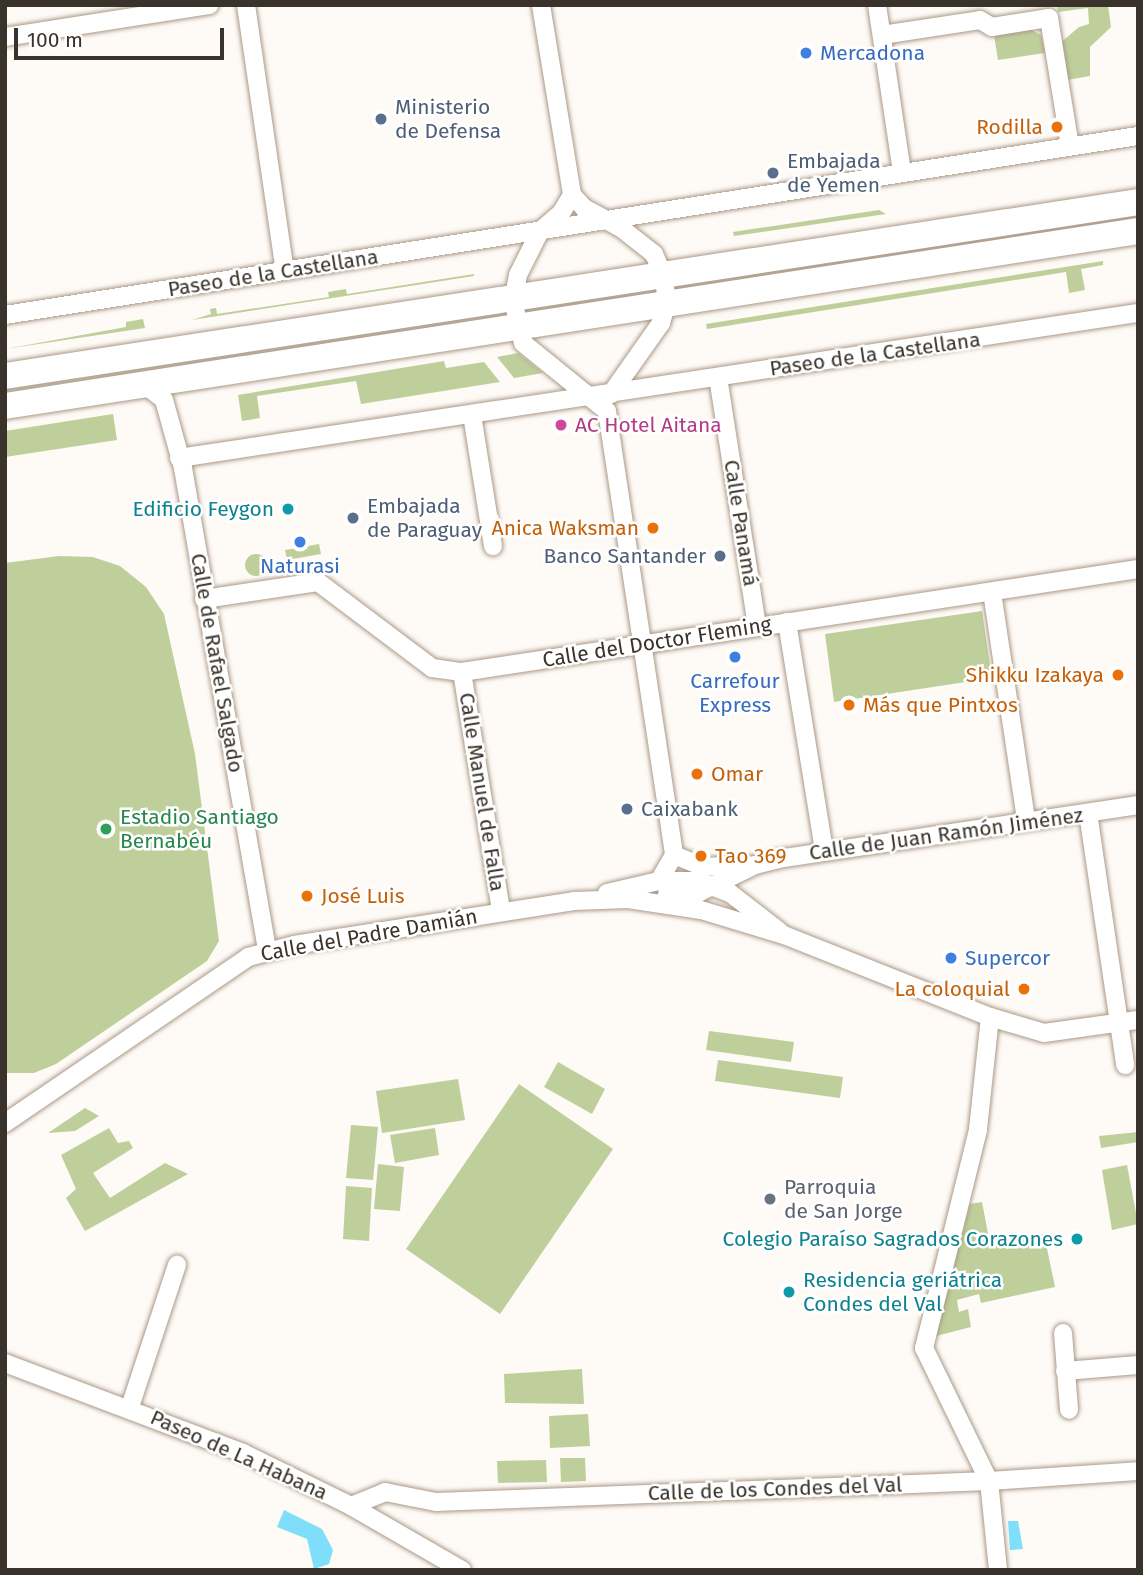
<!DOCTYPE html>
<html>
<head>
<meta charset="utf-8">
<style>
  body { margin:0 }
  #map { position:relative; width:1143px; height:1575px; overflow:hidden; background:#fefaf6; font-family:"Fira Sans",sans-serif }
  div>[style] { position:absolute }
  .green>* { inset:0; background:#bfcf9b }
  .round { border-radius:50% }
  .water>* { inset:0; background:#7fdffb }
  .roads { filter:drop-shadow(0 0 2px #aa9986) drop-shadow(0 0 2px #aa9986) }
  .minor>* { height:18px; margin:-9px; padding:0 9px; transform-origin:9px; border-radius:9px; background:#fff }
  .highway>* { height:26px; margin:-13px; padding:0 13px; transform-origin:13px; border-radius:13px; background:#fff }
  .dots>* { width:19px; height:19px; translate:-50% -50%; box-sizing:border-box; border:4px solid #fff; border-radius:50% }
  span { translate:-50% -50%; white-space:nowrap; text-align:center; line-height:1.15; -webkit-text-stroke:5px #fff; paint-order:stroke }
  .shop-label { font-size:21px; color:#366cbe }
  .left { translate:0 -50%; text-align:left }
  .service-label { font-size:21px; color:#4e5e75 }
  .right { translate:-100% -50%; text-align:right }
  .food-label { font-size:21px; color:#c56008 }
  .street-label { font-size:21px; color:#3a332b }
  .hotel-label { font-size:21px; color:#b23c85 }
  .culture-label { font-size:21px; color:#0d838f }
  .leisure-label { font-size:21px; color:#27864d }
  .worship-label { font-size:21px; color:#5b616d }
  .frame { position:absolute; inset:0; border:7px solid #3a332b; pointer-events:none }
  .scale { position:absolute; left:14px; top:28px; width:210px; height:32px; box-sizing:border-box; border:4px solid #3a332b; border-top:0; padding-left:9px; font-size:21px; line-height:24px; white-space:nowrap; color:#3a332b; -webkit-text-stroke:5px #fff; paint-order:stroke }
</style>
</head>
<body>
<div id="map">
  <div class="green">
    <i style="clip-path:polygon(1057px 5px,1108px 5px,1111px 27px,1090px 47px,1090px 76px,1062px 81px,1059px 44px,1079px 27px,1089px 24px,1088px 8px,1058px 12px)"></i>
    <i style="clip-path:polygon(1030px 29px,1041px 35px,1045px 53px,998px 60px,994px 35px)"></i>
    <i style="clip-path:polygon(879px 210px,886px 214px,734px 236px,733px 232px)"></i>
    <i style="clip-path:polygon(1103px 261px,1103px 265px,1081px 269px,1085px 290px,1069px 293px,1066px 272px,707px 329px,706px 324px)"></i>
    <i style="clip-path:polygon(474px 274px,474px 276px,192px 320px,211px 314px,210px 309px,216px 308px,217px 314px,329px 297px,328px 292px,346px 289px,347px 294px)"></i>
    <i style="clip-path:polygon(143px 319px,145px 328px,5px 349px,126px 327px,126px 322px)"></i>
    <i style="clip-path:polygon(518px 353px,543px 373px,514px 378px,497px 357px)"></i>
    <i style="clip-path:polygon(444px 361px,446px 368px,484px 362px,500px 382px,361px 404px,356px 381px,257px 396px,260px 418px,242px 421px,238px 395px)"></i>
    <i style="clip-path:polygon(113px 414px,117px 440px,5px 457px,5px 431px)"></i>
    <i style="clip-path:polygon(319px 544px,321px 554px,287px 560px,285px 550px)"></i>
    <i class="round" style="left:245px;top:554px;width:22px;height:22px"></i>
    <i style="clip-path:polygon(59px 556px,93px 557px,120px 566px,146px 587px,164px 614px,195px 754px,219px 941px,207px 961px,56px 1064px,34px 1073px,5px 1073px,5px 563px)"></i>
    <i style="clip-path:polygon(982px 611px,992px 678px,834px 702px,825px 634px)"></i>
    <i style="clip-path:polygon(709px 1031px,794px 1042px,791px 1062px,706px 1050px)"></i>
    <i style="clip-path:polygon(718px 1060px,843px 1077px,840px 1098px,715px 1081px)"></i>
    <i style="clip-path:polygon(558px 1062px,605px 1089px,592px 1114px,544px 1087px)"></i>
    <i style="clip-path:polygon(458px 1079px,465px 1120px,382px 1133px,376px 1091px)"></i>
    <i style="clip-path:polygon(519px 1084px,613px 1149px,500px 1314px,406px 1249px)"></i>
    <i style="clip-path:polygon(85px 1108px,99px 1116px,75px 1131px,48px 1133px)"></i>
    <i style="clip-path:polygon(351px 1125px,378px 1127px,373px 1180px,346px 1178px)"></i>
    <i style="clip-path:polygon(109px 1128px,118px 1143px,129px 1141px,133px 1148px,93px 1173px,110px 1198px,165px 1163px,188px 1174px,85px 1231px,66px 1198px,76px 1189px,61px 1155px)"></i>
    <i style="clip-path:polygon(435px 1128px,439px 1155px,395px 1163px,390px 1135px)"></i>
    <i style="clip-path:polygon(1138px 1132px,1138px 1142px,1101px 1148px,1099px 1136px)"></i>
    <i style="clip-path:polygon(378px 1164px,404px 1167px,400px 1211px,374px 1209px)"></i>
    <i style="clip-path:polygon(1127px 1165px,1138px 1224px,1112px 1230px,1102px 1170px)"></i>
    <i style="clip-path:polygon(346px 1186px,372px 1188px,369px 1241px,343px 1239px)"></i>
    <i style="clip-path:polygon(982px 1202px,990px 1244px,1044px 1234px,1055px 1287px,981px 1303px,979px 1294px,957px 1300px,959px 1312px,968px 1309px,971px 1327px,936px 1336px,970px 1204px)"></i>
    <i style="clip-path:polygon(582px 1369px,584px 1404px,505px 1403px,504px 1374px)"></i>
    <i style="clip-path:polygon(588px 1414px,590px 1446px,550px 1448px,549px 1416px)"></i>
    <i style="clip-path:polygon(560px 1458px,585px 1458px,586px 1481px,561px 1482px)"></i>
    <i style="clip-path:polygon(546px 1460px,547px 1482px,498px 1483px,497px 1461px)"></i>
  </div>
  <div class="water">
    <i style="clip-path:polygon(284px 1510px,322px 1529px,333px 1550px,329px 1564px,314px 1569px,307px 1539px,277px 1527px)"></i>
    <i style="clip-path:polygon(1008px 1521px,1018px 1521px,1023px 1549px,1010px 1550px)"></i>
  </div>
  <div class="roads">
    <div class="minor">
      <i style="left:246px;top:5px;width:269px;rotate:81.7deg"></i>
      <i style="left:541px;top:5px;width:193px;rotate:80.7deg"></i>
      <i style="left:572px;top:195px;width:18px;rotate:47deg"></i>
      <i style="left:584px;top:208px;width:42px;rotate:28.4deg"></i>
      <i style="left:621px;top:228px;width:42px;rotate:38.2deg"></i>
      <i style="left:654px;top:254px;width:23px;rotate:67deg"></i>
      <i style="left:663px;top:275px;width:26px;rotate:81deg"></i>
      <i style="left:667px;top:301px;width:23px;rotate:105deg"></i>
      <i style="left:661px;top:323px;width:87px;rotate:125.2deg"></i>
      <i style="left:877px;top:5px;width:169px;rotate:81.5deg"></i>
      <i style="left:882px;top:35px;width:99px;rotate:-8.7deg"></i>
      <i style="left:980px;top:20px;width:14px;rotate:30deg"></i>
      <i style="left:992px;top:27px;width:58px;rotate:-9deg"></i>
      <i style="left:1049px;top:18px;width:130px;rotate:80.7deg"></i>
      <i style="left:5px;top:37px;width:207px;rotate:-8.9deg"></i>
      <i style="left:572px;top:195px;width:21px;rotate:121deg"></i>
      <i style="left:561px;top:213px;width:28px;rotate:139deg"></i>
      <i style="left:540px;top:231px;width:49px;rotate:116.6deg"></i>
      <i style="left:518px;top:275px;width:25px;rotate:101deg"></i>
      <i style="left:513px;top:300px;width:44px;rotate:76.9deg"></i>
      <i style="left:523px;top:343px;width:108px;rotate:39deg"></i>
      <i style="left:607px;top:411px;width:449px;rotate:81.4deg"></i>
      <i style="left:674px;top:855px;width:30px;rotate:120deg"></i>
      <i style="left:5px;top:315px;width:1147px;rotate:-8.98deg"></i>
      <i style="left:718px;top:377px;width:252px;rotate:81.1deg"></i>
      <i style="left:145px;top:385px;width:24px;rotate:38deg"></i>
      <i style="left:164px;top:400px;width:71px;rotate:74.4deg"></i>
      <i style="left:183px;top:468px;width:489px;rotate:80.1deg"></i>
      <i style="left:472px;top:415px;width:133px;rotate:80.9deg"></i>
      <i style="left:179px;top:458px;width:970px;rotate:-8.6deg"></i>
      <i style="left:992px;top:592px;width:230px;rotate:81.5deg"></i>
      <i style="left:204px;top:599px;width:115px;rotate:-8.5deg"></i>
      <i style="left:318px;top:582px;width:143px;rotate:37deg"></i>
      <i style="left:432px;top:668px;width:30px;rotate:8deg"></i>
      <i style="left:462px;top:672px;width:684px;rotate:-8.66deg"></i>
      <i style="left:787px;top:622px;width:231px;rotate:80.8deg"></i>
      <i style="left:462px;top:672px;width:242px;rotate:80.7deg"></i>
      <i style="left:1088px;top:813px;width:255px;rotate:81.6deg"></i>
      <i style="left:674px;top:855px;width:31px;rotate:22deg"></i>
      <i style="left:703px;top:867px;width:45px;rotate:-2.5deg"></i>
      <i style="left:607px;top:893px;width:53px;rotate:-13deg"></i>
      <i style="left:659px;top:881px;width:39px"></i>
      <i style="left:698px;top:881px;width:34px;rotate:21deg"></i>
      <i style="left:730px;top:893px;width:62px;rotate:37.8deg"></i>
      <i style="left:667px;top:894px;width:33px;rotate:-3deg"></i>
      <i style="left:700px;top:892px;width:61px;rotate:-26.1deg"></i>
      <i style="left:755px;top:865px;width:30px;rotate:-14deg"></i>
      <i style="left:784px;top:858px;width:358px;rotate:-8.5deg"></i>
      <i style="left:990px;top:1017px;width:114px;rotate:96.1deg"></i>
      <i style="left:978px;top:1130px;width:225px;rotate:103.9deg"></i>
      <i style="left:924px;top:1348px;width:148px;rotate:64deg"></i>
      <i style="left:989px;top:1481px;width:89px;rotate:84.2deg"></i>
      <i style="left:5px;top:1123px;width:294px;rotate:-34.3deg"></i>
      <i style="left:248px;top:957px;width:48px;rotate:-14.6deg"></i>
      <i style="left:294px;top:945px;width:283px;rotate:-8.9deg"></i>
      <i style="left:574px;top:901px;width:54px;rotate:-2.1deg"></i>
      <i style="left:628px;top:899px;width:74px;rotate:8.6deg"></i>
      <i style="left:701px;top:910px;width:87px;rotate:16.8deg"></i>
      <i style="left:784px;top:935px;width:222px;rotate:21.7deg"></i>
      <i style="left:990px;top:1017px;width:56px;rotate:16.5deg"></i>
      <i style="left:1044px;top:1033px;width:95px;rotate:-7.9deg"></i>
      <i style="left:1063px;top:1333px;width:77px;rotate:85.5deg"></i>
      <i style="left:5px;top:1363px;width:254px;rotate:20.7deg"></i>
      <i style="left:243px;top:1453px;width:120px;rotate:26.1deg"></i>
      <i style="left:351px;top:1506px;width:128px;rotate:30deg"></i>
      <i style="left:1065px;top:1371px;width:73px;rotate:-4.7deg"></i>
      <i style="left:130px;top:1407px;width:150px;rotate:-71.7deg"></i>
      <i style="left:351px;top:1506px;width:37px;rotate:-22deg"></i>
      <i style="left:385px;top:1492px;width:52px;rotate:11.1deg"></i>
      <i style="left:436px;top:1502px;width:553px;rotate:-2.17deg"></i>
      <i style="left:989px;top:1481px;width:149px;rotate:-3.8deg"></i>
    </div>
    <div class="highway">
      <i style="left:5px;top:376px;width:1146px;rotate:-8.73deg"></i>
      <i style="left:5px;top:406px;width:1146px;rotate:-8.78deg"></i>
    </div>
  </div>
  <div class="dots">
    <i style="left:806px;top:53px;background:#3f7fe0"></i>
    <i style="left:381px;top:119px;background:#5c6f8a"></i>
    <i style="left:1057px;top:127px;background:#e8710a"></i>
    <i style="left:773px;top:173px;background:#5c6f8a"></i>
    <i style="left:561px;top:425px;background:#d1479c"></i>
    <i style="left:288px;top:509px;background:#0f9aa8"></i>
    <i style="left:353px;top:518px;background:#5c6f8a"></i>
    <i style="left:653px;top:528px;background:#e8710a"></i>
    <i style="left:300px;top:542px;background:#3f7fe0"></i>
    <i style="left:720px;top:556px;background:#5c6f8a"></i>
    <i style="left:735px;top:657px;background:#3f7fe0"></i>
    <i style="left:1118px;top:675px;background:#e8710a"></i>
    <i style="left:849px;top:705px;background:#e8710a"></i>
    <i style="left:697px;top:774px;background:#e8710a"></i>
    <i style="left:627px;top:809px;background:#5c6f8a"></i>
    <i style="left:106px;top:829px;background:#2e9e5b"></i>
    <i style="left:701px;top:856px;background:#e8710a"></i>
    <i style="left:307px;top:896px;background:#e8710a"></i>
    <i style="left:951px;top:958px;background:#3f7fe0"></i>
    <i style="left:1024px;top:989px;background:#e8710a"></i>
    <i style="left:770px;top:1199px;background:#6b7280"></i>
    <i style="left:1077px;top:1239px;background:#0f9aa8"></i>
    <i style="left:789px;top:1292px;background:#0f9aa8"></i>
  </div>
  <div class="shop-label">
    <span class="left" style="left:820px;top:53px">Mercadona</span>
    <span style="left:300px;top:566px">Naturasi</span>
    <span style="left:735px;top:693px">Carrefour<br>Express</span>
    <span class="left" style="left:965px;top:958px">Supercor</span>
  </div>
  <div class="service-label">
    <span class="left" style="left:395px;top:119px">Ministerio<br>de Defensa</span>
    <span class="left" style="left:787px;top:173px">Embajada<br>de Yemen</span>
    <span class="left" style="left:367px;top:518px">Embajada<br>de Paraguay</span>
    <span class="right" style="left:706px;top:556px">Banco Santander</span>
    <span class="left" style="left:641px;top:809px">Caixabank</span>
  </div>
  <div class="food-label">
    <span class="right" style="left:1043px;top:127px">Rodilla</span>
    <span class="right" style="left:639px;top:528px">Anica Waksman</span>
    <span class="right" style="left:1104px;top:675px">Shikku Izakaya</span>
    <span class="left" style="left:863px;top:705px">Más que Pintxos</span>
    <span class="left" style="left:711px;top:774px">Omar</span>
    <span class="left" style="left:715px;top:856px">Tao 369</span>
    <span class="left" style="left:321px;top:896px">José Luis</span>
    <span class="right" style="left:1010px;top:989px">La coloquial</span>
  </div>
  <div class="street-label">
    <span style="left:273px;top:273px;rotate:-9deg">Paseo de la Castellana</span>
    <span style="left:875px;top:354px;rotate:-8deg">Paseo de la Castellana</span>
    <span style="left:741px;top:523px;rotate:81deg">Calle Panamá</span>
    <span style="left:657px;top:642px;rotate:-9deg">Calle del Doctor Fleming</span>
    <span style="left:217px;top:663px;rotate:80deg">Calle de Rafael Salgado</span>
    <span style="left:482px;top:792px;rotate:81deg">Calle Manuel de Falla</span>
    <span style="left:946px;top:834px;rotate:-8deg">Calle de Juan Ramón Jiménez</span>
    <span style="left:369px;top:935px;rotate:-10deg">Calle del Padre Damián</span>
    <span style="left:239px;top:1455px;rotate:24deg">Paseo de La Habana</span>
    <span style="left:775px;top:1489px;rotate:-2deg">Calle de los Condes del Val</span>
  </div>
  <div class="hotel-label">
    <span class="left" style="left:575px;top:425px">AC Hotel Aitana</span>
  </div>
  <div class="culture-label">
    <span class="right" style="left:274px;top:509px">Edificio Feygon</span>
    <span class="right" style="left:1063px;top:1239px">Colegio Paraíso Sagrados Corazones</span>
    <span class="left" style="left:803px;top:1292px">Residencia geriátrica<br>Condes del Val</span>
  </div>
  <div class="leisure-label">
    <span class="left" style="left:120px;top:829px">Estadio Santiago<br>Bernabéu</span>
  </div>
  <div class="worship-label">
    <span class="left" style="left:784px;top:1199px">Parroquia<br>de San Jorge</span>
  </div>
  <div class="frame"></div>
  <div class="scale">100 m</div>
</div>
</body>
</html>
